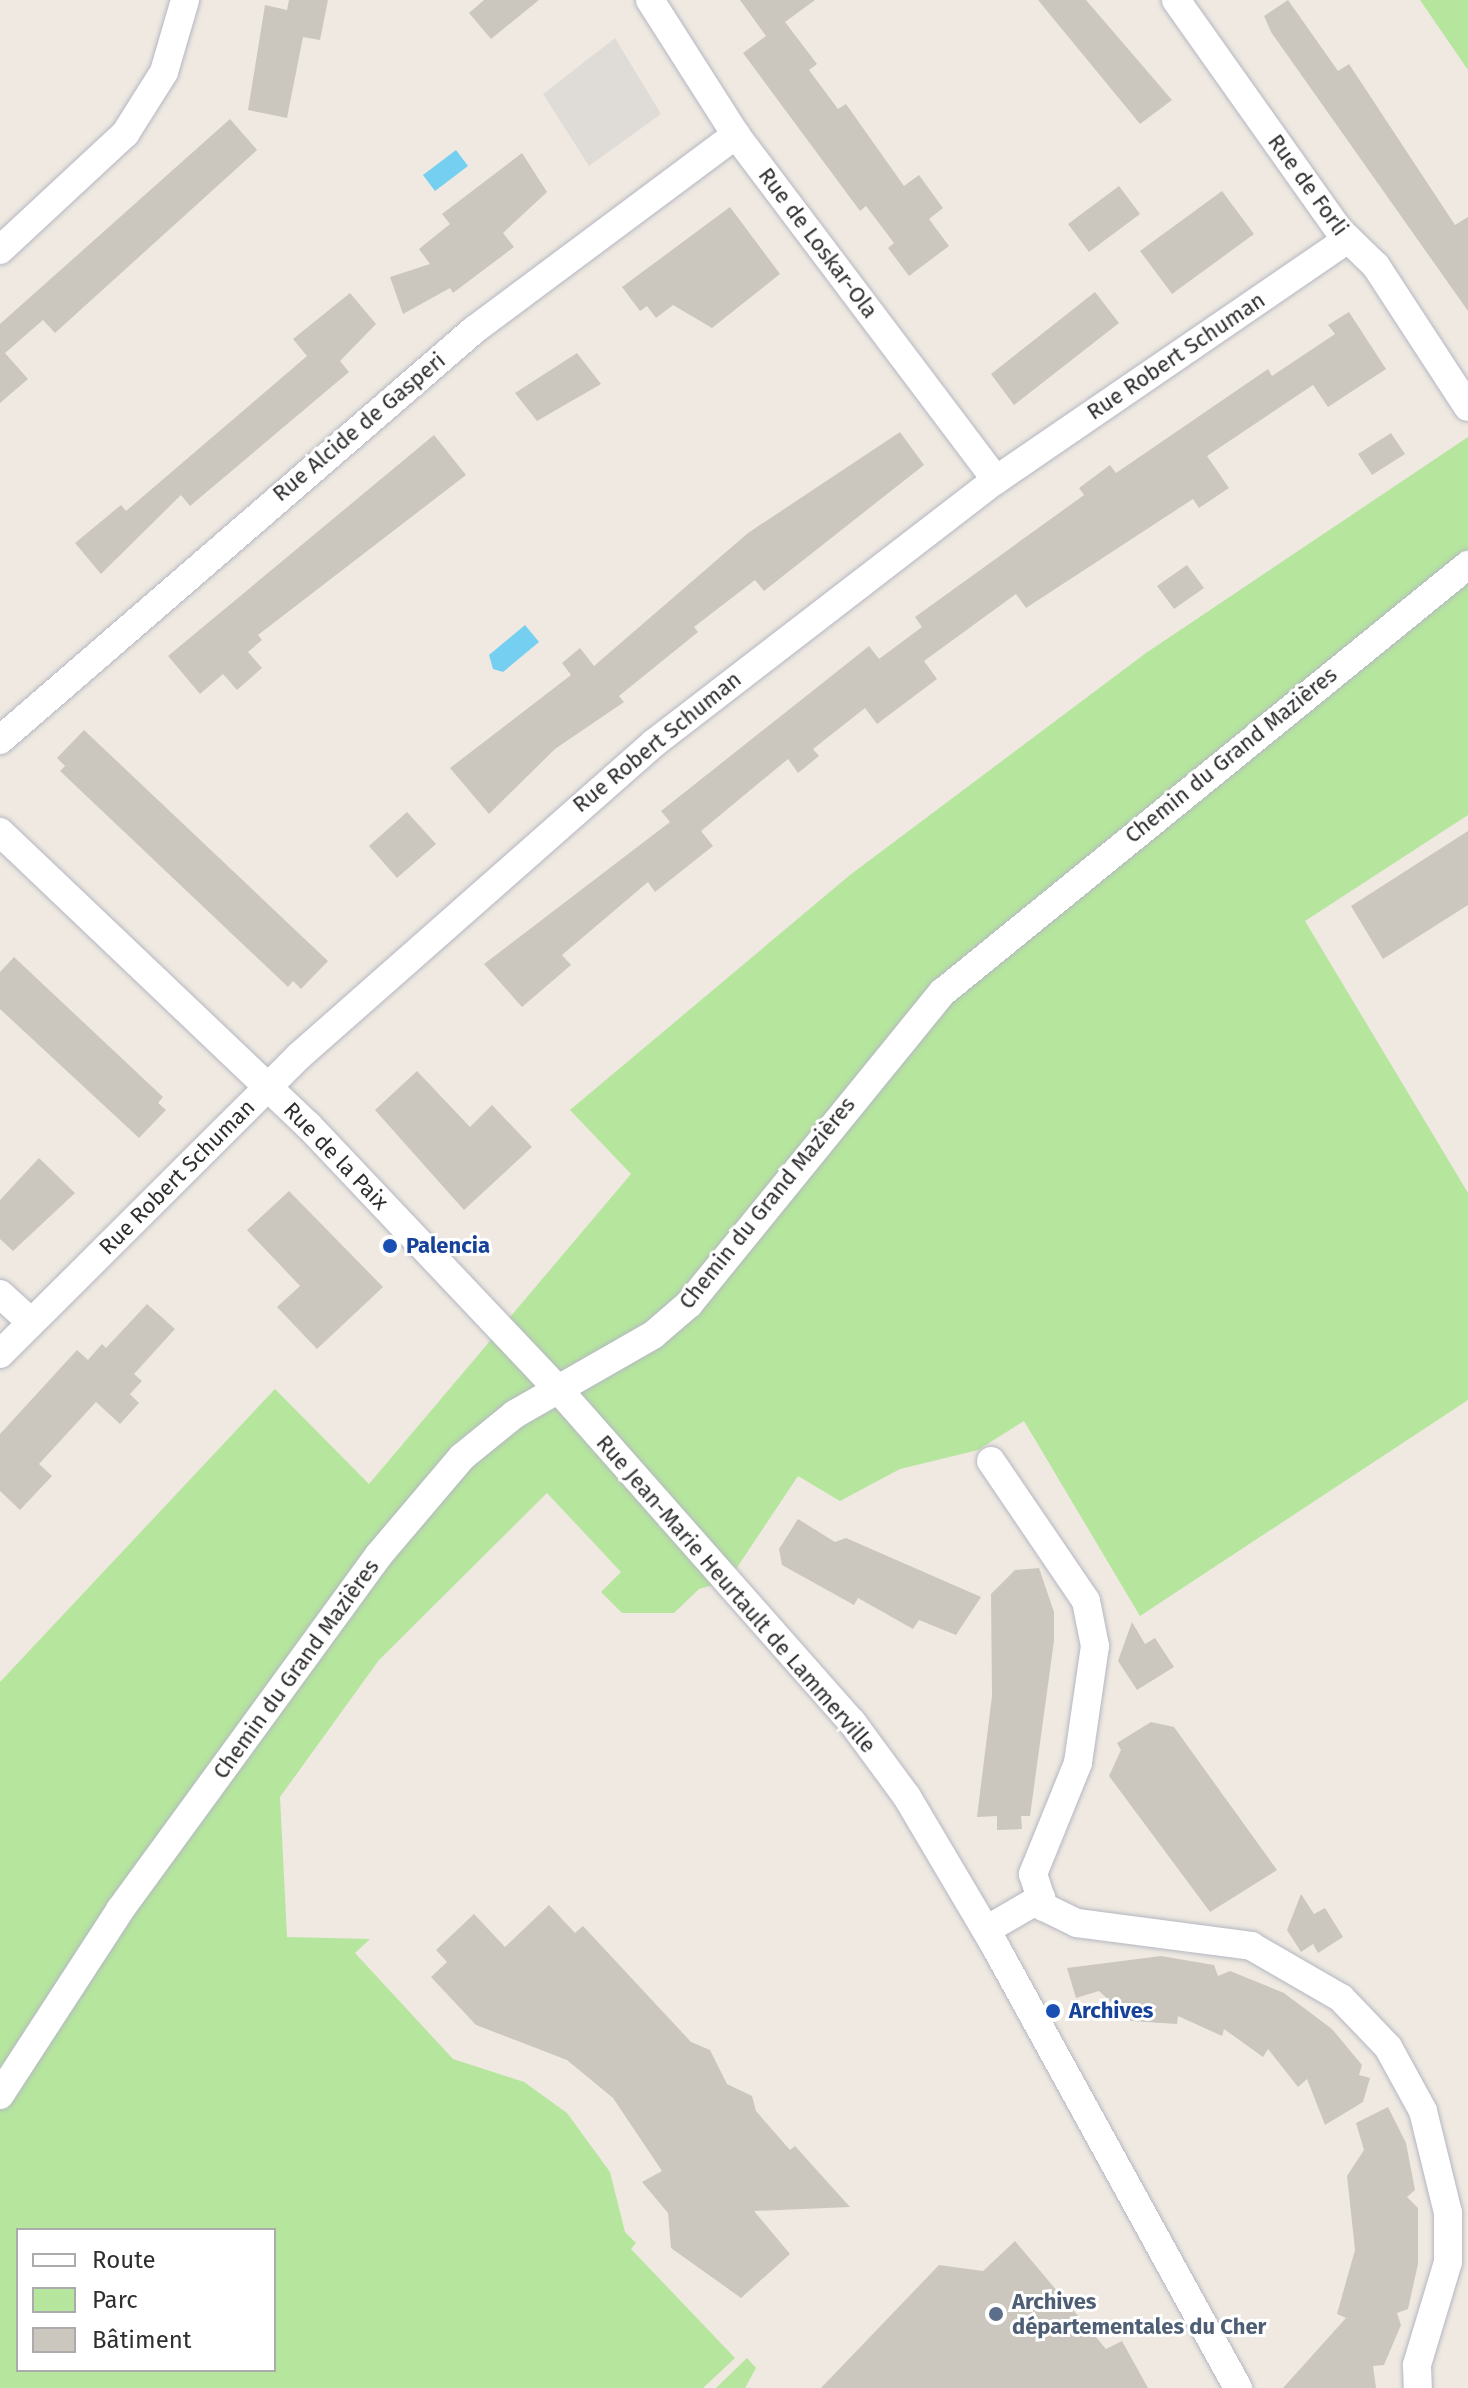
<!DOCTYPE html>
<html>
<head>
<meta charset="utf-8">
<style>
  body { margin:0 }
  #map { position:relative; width:1468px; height:2388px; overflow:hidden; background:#efe9e1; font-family:"Fira Sans",sans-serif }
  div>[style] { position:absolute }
  .green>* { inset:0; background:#b6e59e }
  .plaza>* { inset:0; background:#dfdcd8 }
  .water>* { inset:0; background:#75cff0 }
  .building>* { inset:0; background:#cbc7bf }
  .roads { filter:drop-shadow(0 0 2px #b4b7c1) drop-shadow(0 0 2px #b4b7c1) }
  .minor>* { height:28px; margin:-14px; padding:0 14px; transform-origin:14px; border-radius:14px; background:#fff }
  .dots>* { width:22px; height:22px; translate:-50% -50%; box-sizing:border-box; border:4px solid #fff; border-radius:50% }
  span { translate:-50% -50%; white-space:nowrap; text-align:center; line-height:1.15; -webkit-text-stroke:6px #fff; paint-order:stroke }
  .street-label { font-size:22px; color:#2e2e2e }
  .transit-label { font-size:22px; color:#164399; font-weight:700 }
  .left { translate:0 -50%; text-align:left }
  .service-label { font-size:22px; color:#4e5e75; font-weight:700 }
  .legend { position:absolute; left:16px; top:2228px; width:260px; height:144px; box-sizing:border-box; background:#fff; border:2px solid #ababab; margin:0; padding:10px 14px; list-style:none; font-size:24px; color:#2e2e2e }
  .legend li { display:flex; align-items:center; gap:16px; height:40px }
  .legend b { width:40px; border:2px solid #ababab }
</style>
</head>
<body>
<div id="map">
  <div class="green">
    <i style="clip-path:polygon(1420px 0,1468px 0,1468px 70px)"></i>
    <i style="clip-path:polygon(evenodd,1468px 437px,1468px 815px,1305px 921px,1468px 1193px,1468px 1400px,1140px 1616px,1024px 1421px,978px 1450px,900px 1469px,840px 1501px,798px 1476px,728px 1581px,699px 1589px,674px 1613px,622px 1613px,601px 1592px,621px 1572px,547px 1493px,379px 1660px,280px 1797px,287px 1937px,370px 1939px,355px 1953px,453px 2059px,524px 2082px,567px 2113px,610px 2172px,625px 2232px,636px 2243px,631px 2249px,735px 2358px,703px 2388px,0 2388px,0 1682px,275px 1389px,369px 1484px,631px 1174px,570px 1110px,850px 875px,1146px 653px,1468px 437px,18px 2230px,274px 2230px,274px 2370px,18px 2370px,18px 2230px)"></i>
    <i style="clip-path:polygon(747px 2358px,756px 2368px,745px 2388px,716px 2388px)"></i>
  </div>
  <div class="plaza">
    <i style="clip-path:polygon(615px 38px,661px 114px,589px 166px,543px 94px)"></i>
  </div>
  <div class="water">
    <i style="clip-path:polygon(456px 150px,468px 166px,435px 191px,423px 175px)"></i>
    <i style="clip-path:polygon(525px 625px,539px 642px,503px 672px,493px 669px,489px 655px)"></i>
  </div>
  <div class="building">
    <i style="clip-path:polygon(289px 0,328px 0,320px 40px,303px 37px,287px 118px,248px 110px,265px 5px,287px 10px)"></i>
    <i style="clip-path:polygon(484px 0,539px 0,491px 39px,469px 13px)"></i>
    <i style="clip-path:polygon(740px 0,815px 0,785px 22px,817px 64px,809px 70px,838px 109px,846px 104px,904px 186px,919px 175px,943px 208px,929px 219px,949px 246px,909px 276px,888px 248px,894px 243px,866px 206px,860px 211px,743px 53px,766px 36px)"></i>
    <i style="clip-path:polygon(1038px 0,1086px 0,1172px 100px,1140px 124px)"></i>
    <i style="clip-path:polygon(1288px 0,1338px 71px,1349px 64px,1455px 225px,1468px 217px,1468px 311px,1271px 32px,1264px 16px)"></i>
    <i style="clip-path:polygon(230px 119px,257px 150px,55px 333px,43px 320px,5px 353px,28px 379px,0 403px,0 324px)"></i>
    <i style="clip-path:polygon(522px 153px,547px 192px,503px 233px,514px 247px,453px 293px,450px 288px,403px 314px,390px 277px,430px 264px,419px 249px,450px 224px,442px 214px)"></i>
    <i style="clip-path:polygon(1119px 186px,1140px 214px,1089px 252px,1068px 224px)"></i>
    <i style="clip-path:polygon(1222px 191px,1254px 234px,1172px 294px,1140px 251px)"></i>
    <i style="clip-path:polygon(730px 207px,780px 274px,712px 328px,673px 305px,656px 318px,647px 306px,640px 311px,622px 287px)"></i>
    <i style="clip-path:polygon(1095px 292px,1119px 323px,1014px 405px,991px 374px)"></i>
    <i style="clip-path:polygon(350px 293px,376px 324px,340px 361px,349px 372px,190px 506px,181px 495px,101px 574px,75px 543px,121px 505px,126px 511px,307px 356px,293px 339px)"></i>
    <i style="clip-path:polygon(1349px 312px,1386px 369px,1328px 407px,1313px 385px,1207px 456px,1229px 488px,1199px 508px,1193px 499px,1026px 608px,1016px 594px,924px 661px,937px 679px,877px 724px,865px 708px,813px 749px,819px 756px,798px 773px,788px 759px,701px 831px,713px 846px,655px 892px,648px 882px,562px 955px,571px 965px,522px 1007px,484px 964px,670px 822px,661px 811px,849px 662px,869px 646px,879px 659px,922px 627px,915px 617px,1084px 495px,1079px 488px,1110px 465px,1116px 473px,1268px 369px,1272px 376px,1335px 334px,1328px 325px)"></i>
    <i style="clip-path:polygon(577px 353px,601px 384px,537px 421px,515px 393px)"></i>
    <i style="clip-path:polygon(900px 432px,924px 465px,764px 591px,755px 580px,694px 627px,698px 632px,619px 696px,624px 702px,555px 749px,489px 814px,450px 768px,571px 675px,562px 663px,580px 648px,594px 666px,748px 533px)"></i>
    <i style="clip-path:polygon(1391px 433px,1405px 454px,1372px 475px,1358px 454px)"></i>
    <i style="clip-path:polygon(434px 435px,466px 475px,258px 635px,262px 640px,248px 652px,262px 668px,237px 690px,223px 674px,200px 694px,168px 656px)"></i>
    <i style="clip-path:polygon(1187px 565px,1204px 588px,1174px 609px,1157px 586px)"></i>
    <i style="clip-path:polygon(84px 730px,328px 961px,301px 989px,293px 981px,288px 987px,60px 771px,65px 766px,57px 758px)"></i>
    <i style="clip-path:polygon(407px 812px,436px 844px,397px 878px,369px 846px)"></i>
    <i style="clip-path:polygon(1468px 831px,1468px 905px,1383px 959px,1351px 906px)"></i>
    <i style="clip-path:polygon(14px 957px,163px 1097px,158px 1103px,166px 1110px,139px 1138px,0 1009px,0 972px)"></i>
    <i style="clip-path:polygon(417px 1071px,470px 1127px,492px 1105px,532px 1147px,464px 1210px,375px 1110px)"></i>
    <i style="clip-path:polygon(39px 1158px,75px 1193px,13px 1251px,0 1239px,0 1200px)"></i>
    <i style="clip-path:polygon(289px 1191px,383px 1287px,317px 1349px,277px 1307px,300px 1286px,247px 1230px)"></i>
    <i style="clip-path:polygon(147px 1304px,175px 1329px,134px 1374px,142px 1381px,130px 1394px,139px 1403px,120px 1424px,96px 1402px,39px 1464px,52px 1476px,20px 1510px,0 1491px,0 1434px,77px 1350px,88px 1360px,102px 1344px,106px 1348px)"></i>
    <i style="clip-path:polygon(798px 1519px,835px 1542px,846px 1538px,981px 1597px,956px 1635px,919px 1620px,913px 1629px,858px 1598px,854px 1605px,782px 1565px,779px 1549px)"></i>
    <i style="clip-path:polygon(1039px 1568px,1054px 1612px,1054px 1641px,1030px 1816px,1021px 1816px,1022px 1829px,997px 1830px,997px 1816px,977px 1817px,992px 1696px,991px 1594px,1015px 1570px)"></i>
    <i style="clip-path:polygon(1132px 1622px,1145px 1644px,1155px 1638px,1174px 1667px,1137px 1690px,1118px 1661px)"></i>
    <i style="clip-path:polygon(1151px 1722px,1174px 1727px,1277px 1870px,1210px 1912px,1109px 1776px,1121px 1750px,1117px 1743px)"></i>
    <i style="clip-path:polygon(1301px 1894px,1314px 1914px,1325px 1908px,1343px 1937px,1318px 1953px,1313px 1944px,1301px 1952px,1287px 1930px)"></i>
    <i style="clip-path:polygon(549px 1905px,575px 1933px,583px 1926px,691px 2042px,710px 2050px,727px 2084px,752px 2096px,756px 2111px,790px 2150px,795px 2146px,850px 2207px,754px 2211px,790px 2254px,741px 2298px,671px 2248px,668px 2213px,642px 2182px,662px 2171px,613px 2098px,567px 2060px,476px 2025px,431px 1977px,447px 1962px,436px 1950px,474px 1914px,505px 1947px)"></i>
    <i style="clip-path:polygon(1161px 1956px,1214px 1965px,1218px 1976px,1230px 1971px,1284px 1993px,1332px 2029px,1362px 2065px,1359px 2075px,1370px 2078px,1363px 2102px,1325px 2125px,1307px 2079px,1298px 2087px,1268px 2049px,1263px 2057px,1224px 2029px,1222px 2036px,1178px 2016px,1177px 2024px,1131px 2021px,1099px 1991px,1076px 1998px,1067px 1968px)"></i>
    <i style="clip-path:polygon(1388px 2107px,1406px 2143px,1415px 2190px,1407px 2197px,1418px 2208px,1418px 2264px,1408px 2309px,1397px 2313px,1401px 2325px,1384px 2365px,1373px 2366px,1376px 2388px,1283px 2388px,1346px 2318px,1337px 2314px,1355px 2250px,1347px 2176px,1364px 2150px,1356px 2123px)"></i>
    <i style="clip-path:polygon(1015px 2241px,1106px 2349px,1122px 2341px,1148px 2388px,821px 2388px,939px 2265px,983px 2271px)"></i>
  </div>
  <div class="roads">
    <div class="minor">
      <i style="left:650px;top:0;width:160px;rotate:57.5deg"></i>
      <i style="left:736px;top:135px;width:432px;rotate:53deg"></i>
      <i style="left:1176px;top:0;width:282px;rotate:54.7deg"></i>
      <i style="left:1339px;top:230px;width:52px;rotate:44.2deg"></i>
      <i style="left:1376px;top:266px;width:168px;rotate:56.9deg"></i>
      <i style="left:0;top:250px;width:171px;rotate:-42.9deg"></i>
      <i style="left:125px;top:134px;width:73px;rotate:-57.8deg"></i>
      <i style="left:164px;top:72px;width:75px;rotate:-73.7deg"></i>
      <i style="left:0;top:740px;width:627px;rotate:-40.86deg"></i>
      <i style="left:474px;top:330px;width:327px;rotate:-36.7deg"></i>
      <i style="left:0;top:832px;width:425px;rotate:43.6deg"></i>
      <i style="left:308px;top:1125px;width:364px;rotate:46.6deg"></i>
      <i style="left:558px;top:1389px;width:444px;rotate:48.6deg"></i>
      <i style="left:852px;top:1722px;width:93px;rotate:53.7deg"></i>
      <i style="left:907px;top:1797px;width:171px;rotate:59.4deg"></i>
      <i style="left:994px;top:1944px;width:507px;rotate:61.21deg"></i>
      <i style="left:0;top:1294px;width:42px;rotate:42.1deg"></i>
      <i style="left:0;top:1354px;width:422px;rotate:-44.9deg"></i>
      <i style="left:299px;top:1056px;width:473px;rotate:-41.4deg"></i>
      <i style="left:654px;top:743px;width:431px;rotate:-37.6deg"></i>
      <i style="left:996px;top:480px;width:425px;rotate:-34.4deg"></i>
      <i style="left:991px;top:1461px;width:169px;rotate:55.8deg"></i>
      <i style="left:1086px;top:1601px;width:46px;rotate:78.7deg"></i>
      <i style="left:1095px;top:1646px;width:118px;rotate:98.3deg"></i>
      <i style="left:1078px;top:1763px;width:120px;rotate:112.1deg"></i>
      <i style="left:1033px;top:1874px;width:35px;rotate:72deg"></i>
      <i style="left:1044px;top:1907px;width:37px;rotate:26deg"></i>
      <i style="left:1077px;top:1923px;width:176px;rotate:7.5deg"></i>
      <i style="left:1251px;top:1946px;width:104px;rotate:30deg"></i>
      <i style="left:1341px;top:1998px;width:68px;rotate:46.2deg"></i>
      <i style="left:1388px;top:2047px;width:73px;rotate:61.3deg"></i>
      <i style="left:1423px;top:2111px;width:105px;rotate:76.2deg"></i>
      <i style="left:1448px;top:2213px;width:49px;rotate:90deg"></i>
      <i style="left:1448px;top:2262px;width:108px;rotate:106.8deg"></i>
      <i style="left:1417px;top:2365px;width:23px;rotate:88deg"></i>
      <i style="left:986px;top:1930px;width:64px;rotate:-30.2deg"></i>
      <i style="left:0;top:2095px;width:221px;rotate:-57deg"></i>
      <i style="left:120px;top:1910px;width:438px;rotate:-53.9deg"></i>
      <i style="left:378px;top:1556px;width:130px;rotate:-49.7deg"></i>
      <i style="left:462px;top:1457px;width:68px;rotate:-39.1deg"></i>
      <i style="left:515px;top:1414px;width:159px;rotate:-29.8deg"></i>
      <i style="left:653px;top:1335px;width:48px;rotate:-40.7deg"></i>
      <i style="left:689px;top:1304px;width:402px;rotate:-50.9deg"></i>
      <i style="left:943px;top:992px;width:677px;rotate:-39.12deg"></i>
    </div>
  </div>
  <div class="dots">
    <i style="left:390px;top:1246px;background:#1a4fb4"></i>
    <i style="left:1053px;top:2011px;background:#1a4fb4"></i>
    <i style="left:996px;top:2314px;background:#5c6f8a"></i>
  </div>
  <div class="street-label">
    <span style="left:1308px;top:185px;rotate:54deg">Rue de Forli</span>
    <span style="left:818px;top:243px;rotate:53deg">Rue de Loskar-Ola</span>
    <span style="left:1176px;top:356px;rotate:-34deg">Rue Robert Schuman</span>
    <span style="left:359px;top:427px;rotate:-40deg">Rue Alcide de Gasperi</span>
    <span style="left:657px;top:742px;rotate:-39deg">Rue Robert Schuman</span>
    <span style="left:1231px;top:755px;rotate:-39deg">Chemin du Grand Mazières</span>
    <span style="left:336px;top:1156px;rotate:46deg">Rue de la Paix</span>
    <span style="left:177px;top:1177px;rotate:-45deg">Rue Robert Schuman</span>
    <span style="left:767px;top:1203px;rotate:-51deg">Chemin du Grand Mazières</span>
    <span style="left:736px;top:1594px;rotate:49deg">Rue Jean-Marie Heurtault de Lammerville</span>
    <span style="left:296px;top:1669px;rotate:-54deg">Chemin du Grand Mazières</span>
  </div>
  <div class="transit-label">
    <span class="left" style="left:406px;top:1246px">Palencia</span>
    <span class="left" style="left:1069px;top:2011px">Archives</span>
  </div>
  <div class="service-label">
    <span class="left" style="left:1012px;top:2314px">Archives<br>départementales du Cher</span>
  </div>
  <ul class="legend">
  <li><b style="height:10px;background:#fff"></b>Route</li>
  <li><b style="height:22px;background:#b6e59e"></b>Parc</li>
  <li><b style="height:22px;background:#cbc7bf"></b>Bâtiment</li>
  </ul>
</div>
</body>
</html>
